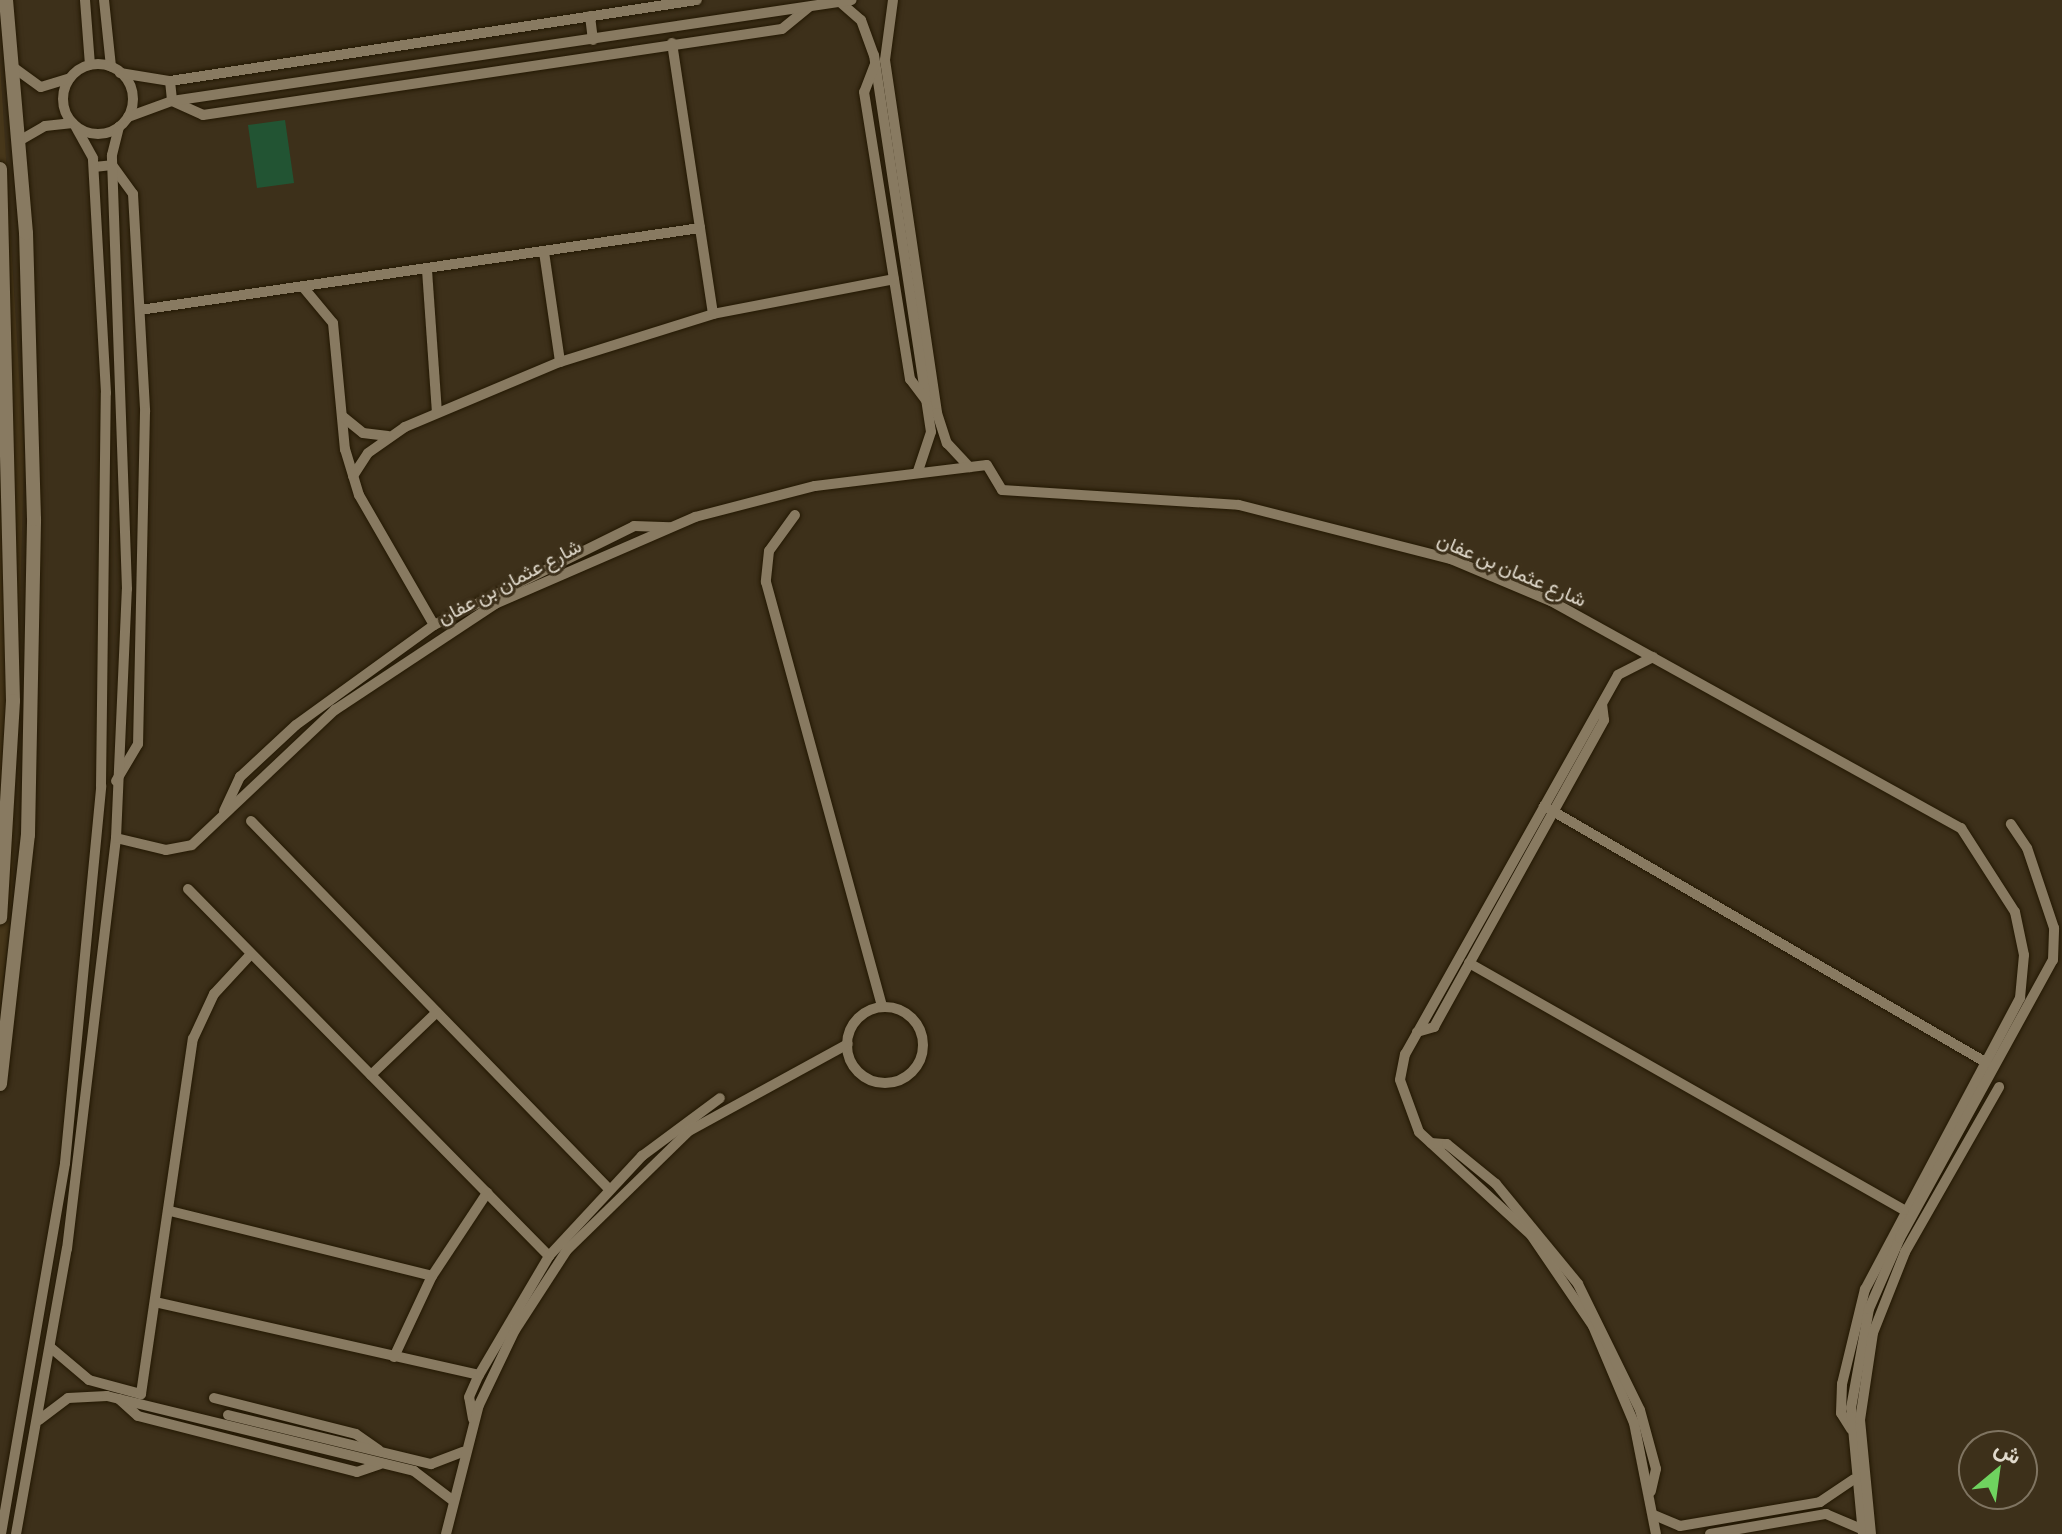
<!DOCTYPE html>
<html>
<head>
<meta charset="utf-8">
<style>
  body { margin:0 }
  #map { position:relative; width:2062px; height:1534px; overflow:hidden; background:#3d301a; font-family:Barlow,Vazirmatn,sans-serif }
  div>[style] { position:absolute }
  .built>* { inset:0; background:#47371a }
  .green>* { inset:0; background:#225433 }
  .roads { filter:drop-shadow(0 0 2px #231803) drop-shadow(0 0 2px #231803) }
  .street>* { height:10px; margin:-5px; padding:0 5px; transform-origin:5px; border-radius:5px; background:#887a61 }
  .street>.ring { margin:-5px; padding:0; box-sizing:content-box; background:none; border:10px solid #887a61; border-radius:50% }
  .secondary>* { height:14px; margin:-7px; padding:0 7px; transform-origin:7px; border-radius:7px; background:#887a61 }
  span { translate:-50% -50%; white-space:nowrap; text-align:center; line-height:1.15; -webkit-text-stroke:6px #3d301a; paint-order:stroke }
  .street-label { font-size:20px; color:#e1dacc }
  .north { position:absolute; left:1958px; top:1430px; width:80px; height:80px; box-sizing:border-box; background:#3d301a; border:2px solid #7f7461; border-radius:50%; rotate:29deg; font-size:22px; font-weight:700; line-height:32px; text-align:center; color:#e1dacc }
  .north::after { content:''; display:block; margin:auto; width:28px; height:36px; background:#6fd35f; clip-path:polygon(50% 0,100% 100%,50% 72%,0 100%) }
</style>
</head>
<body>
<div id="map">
  <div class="built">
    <i style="clip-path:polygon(0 61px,24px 456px,12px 904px,0 1008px)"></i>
  </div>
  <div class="green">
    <i style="clip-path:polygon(285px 120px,294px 183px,257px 188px,248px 125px)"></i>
  </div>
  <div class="roads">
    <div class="street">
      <i style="left:85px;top:0;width:65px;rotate:85.6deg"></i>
      <i style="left:104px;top:0;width:67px;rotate:84deg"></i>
      <i style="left:893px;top:0;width:61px;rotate:97.6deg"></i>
      <i style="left:885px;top:60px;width:357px;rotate:81.6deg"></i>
      <i style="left:937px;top:413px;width:32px;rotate:72deg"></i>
      <i style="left:947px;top:443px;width:33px;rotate:47deg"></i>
      <i style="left:840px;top:2px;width:28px;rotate:41deg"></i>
      <i style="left:861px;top:20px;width:37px;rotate:70deg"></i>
      <i style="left:874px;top:55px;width:381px;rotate:81.4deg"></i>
      <i style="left:931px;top:432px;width:41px;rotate:108.4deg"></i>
      <i style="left:590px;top:16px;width:24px;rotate:83deg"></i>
      <i style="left:672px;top:43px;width:274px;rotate:81.4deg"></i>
      <i style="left:875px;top:64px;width:30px;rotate:111deg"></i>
      <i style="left:864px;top:92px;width:291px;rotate:80.9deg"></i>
      <i style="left:910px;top:379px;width:26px;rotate:53deg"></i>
      <i class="ring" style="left:63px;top:64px;width:60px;height:60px"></i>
      <i style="left:13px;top:67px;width:34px;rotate:36deg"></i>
      <i style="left:41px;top:87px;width:30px;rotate:-17deg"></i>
      <i style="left:120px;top:73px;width:51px;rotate:9.1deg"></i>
      <i style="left:170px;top:81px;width:533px;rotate:-8.74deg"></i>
      <i style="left:170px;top:81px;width:20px;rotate:84deg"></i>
      <i style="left:172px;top:101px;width:34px;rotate:24deg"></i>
      <i style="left:203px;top:115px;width:585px;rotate:-8.45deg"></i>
      <i style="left:782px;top:29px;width:35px;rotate:-39deg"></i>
      <i style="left:128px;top:117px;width:47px;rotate:-20deg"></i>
      <i style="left:172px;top:101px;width:687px;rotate:-8.45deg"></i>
      <i style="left:19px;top:141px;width:30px;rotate:-30deg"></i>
      <i style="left:45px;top:126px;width:28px;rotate:-6deg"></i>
      <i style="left:94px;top:167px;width:18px;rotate:-6deg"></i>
      <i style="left:112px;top:165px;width:36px;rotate:54deg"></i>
      <i style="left:133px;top:194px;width:218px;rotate:86.8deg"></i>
      <i style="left:145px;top:412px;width:332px;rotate:91.2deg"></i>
      <i style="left:138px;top:744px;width:43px;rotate:120.7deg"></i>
      <i style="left:544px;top:252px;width:111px;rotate:81.7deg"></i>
      <i style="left:427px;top:270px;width:142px;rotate:86deg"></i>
      <i style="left:303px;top:287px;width:47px;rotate:50.2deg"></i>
      <i style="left:333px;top:323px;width:127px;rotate:84.6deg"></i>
      <i style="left:345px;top:449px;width:48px;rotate:73.1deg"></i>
      <i style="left:359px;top:495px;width:150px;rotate:60deg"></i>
      <i style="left:140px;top:310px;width:566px;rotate:-8.33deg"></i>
      <i style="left:342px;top:416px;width:27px;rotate:39deg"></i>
      <i style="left:363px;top:433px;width:25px;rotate:7deg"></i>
      <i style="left:353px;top:476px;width:27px;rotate:-57deg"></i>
      <i style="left:368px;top:453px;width:45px;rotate:-35.1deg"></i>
      <i style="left:405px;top:427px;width:168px;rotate:-22.8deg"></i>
      <i style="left:560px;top:362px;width:160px;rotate:-17.4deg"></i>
      <i style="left:713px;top:314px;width:184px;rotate:-10.9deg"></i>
      <i style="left:795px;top:515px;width:44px;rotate:125.8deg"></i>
      <i style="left:769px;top:551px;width:31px;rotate:96deg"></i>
      <i style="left:766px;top:582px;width:440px;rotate:74.7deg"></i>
      <i style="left:1653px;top:657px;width:39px;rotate:153deg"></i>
      <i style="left:1618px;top:675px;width:435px;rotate:119.3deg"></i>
      <i style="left:1405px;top:1054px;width:26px;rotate:101deg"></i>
      <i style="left:1400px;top:1080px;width:55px;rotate:69.9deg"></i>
      <i style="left:1419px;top:1132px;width:152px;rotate:42.6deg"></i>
      <i style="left:1531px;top:1235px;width:110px;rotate:55.7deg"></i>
      <i style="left:1593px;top:1326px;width:105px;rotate:67.1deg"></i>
      <i style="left:1634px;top:1423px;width:113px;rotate:78.8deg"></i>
      <i style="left:1544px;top:806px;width:512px;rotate:30.12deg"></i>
      <i style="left:224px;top:811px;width:38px;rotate:-65deg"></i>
      <i style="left:240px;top:777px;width:76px;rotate:-42.9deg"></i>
      <i style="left:296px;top:725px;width:170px;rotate:-35.9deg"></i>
      <i style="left:434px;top:625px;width:223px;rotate:-26.3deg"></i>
      <i style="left:634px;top:526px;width:36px;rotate:2deg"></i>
      <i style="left:251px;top:821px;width:513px;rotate:45.79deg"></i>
      <i style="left:116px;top:838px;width:51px;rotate:13.5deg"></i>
      <i style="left:166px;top:850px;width:26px;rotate:-11deg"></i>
      <i style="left:192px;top:845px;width:197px;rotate:-43.4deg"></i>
      <i style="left:335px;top:710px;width:192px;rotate:-33.5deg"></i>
      <i style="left:495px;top:604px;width:218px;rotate:-23.5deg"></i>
      <i style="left:695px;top:517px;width:124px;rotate:-14.5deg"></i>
      <i style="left:815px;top:486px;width:173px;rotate:-7deg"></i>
      <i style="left:987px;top:465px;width:29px;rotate:59deg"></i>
      <i style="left:1002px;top:490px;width:237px;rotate:3.6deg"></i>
      <i style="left:1239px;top:505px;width:219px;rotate:14.3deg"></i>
      <i style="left:1451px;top:559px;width:108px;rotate:22.8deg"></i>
      <i style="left:1551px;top:601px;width:469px;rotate:29deg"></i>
      <i style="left:1961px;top:828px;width:100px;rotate:57.3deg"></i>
      <i style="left:2015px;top:912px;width:44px;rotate:78.2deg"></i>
      <i style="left:2024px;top:955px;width:43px;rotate:95.3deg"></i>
      <i style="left:2020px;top:998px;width:330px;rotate:118deg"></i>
      <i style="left:1865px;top:1289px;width:98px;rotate:103.6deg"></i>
      <i style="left:1842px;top:1384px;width:29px;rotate:92deg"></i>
      <i style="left:1841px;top:1413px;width:19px;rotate:58deg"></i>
      <i style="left:188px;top:889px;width:515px;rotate:45.47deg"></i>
      <i style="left:1469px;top:963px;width:500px;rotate:29.59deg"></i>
      <i class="ring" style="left:847px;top:1007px;width:66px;height:66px"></i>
      <i style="left:1417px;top:1032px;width:18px;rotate:-16deg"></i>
      <i style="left:1434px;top:1027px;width:351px;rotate:-61deg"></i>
      <i style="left:1604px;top:720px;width:16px;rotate:-97deg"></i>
      <i style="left:371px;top:1075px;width:91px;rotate:-43.7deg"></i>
      <i style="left:1431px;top:1143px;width:16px;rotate:4deg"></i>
      <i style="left:1447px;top:1144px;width:63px;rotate:39.2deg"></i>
      <i style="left:1496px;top:1184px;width:129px;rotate:50.6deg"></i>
      <i style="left:1578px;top:1284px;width:140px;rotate:63.8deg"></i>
      <i style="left:1640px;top:1410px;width:61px;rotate:74.8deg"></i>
      <i style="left:1656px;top:1469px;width:23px;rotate:103deg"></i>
      <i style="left:170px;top:1211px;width:270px;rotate:13.9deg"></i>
      <i style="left:155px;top:1302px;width:332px;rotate:12.7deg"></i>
      <i style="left:50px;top:1347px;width:51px;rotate:40.2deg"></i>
      <i style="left:89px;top:1380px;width:54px;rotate:15.1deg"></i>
      <i style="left:141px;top:1394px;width:359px;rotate:-81.7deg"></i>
      <i style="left:193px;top:1039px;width:50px;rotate:-65deg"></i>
      <i style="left:214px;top:994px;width:54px;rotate:-47.2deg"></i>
      <i style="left:394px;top:1357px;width:89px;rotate:-64.9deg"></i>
      <i style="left:432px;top:1276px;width:100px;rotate:-56.5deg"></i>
      <i style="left:214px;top:1398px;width:146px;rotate:14.2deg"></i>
      <i style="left:356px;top:1434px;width:28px;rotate:35deg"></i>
      <i style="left:119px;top:1399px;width:25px;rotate:42deg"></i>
      <i style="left:138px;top:1416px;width:226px;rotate:14.3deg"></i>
      <i style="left:357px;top:1472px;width:24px;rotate:-19deg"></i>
      <i style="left:228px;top:1415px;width:209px;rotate:13.6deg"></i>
      <i style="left:431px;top:1464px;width:34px;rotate:-21deg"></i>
      <i style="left:473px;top:1419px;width:22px;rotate:-100deg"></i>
      <i style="left:469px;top:1397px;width:24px;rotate:-66deg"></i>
      <i style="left:479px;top:1375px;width:138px;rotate:-59.5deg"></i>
      <i style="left:549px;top:1256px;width:137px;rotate:-47.1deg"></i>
      <i style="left:642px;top:1156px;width:97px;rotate:-36.6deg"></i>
      <i style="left:39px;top:1420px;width:36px;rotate:-37deg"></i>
      <i style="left:68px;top:1398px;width:39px;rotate:-3deg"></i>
      <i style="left:107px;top:1396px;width:316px;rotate:13.7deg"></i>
      <i style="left:414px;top:1471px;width:48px;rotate:37.3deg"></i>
      <i style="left:1654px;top:1515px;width:28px;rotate:23deg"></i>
      <i style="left:1680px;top:1526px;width:142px;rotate:-9.7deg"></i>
      <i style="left:1820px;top:1502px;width:40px;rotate:-34deg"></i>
      <i style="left:1px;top:1534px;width:376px;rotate:-80.2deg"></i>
      <i style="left:65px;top:1163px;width:379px;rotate:-84.5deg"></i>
      <i style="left:101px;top:786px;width:393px;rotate:-89.3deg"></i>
      <i style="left:106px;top:393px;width:235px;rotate:-93.2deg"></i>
      <i style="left:93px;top:158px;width:35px;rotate:-119deg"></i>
      <i style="left:16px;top:1534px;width:290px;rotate:-79.9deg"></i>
      <i style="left:67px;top:1249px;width:414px;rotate:-83.2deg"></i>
      <i style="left:116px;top:838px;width:249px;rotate:-87.5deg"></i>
      <i style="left:127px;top:589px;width:434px;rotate:-92deg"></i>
      <i style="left:112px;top:155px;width:29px;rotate:-76deg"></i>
      <i style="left:446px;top:1534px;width:133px;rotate:-75.7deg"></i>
      <i style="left:479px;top:1405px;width:83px;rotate:-64.4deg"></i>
      <i style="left:515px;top:1330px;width:95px;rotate:-57deg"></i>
      <i style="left:567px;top:1250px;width:170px;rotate:-44.3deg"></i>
      <i style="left:689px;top:1131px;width:181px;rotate:-28.7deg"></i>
      <i style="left:1710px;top:1534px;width:118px;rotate:-9.8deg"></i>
      <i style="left:1826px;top:1514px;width:38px;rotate:23deg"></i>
      <i style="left:1863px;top:1534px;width:127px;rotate:-95.4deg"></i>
      <i style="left:1851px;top:1408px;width:101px;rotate:-79.7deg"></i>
      <i style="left:1869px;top:1309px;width:77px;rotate:-66.4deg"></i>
      <i style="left:1900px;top:1238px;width:317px;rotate:-61.2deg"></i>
      <i style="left:2053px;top:960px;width:32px;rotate:-88deg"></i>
      <i style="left:2054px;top:928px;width:84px;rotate:-108.6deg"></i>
      <i style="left:2027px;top:848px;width:29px;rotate:-124deg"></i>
      <i style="left:1871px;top:1534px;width:115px;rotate:-95.5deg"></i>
      <i style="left:1860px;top:1420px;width:88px;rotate:-81.5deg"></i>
      <i style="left:1873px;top:1333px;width:87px;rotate:-68.4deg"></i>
      <i style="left:1905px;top:1252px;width:190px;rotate:-60.3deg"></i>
    </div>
    <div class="secondary">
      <i style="left:0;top:169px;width:532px;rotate:88.6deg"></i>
      <i style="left:13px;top:701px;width:217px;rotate:93.4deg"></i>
      <i style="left:0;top:1084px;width:251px;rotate:-83.6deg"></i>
      <i style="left:28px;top:835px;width:316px;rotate:-88.9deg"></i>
      <i style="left:34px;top:519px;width:286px;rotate:-91.6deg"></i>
      <i style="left:26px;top:233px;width:234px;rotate:-94.9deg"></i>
    </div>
  </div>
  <div class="street-label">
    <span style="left:1512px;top:569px;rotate:23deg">شارع عثمان بن عفان</span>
    <span style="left:509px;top:581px;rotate:-28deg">شارع عثمان بن عفان</span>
  </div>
  <div class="north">ش</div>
</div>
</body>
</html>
